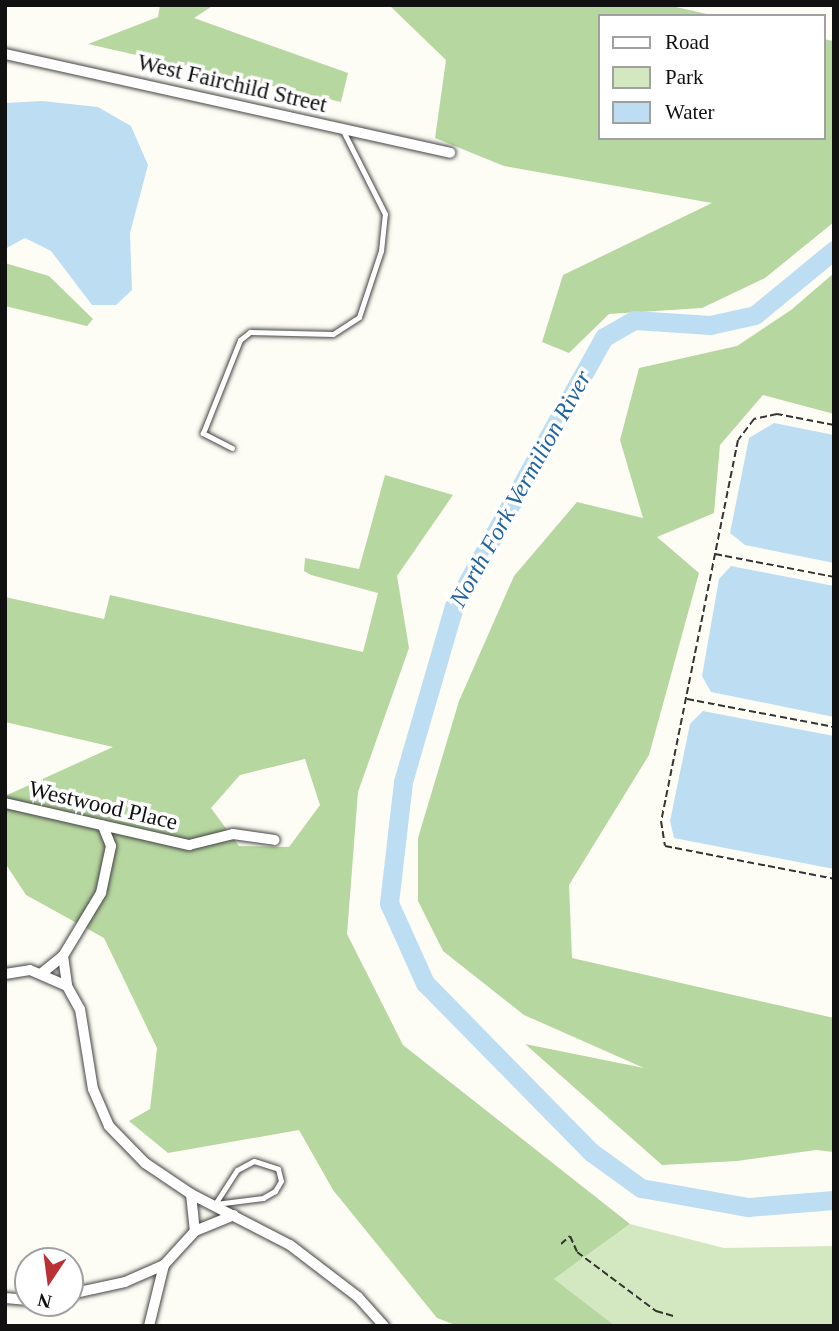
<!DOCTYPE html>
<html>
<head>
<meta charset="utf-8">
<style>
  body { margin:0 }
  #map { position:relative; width:839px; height:1331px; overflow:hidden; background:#fefdf5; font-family:"Times New Roman",serif }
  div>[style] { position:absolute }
  .green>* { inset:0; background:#d3e8c0 }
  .forest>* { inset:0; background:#b7d7a0 }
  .water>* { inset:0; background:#bdddf3 }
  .river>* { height:19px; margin:-9.5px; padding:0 9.5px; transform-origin:9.5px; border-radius:9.5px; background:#bdddf3 }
  .path>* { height:2px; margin-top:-1px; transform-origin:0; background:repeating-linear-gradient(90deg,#333 0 7px,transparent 0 10.5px) }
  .roads { filter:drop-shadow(0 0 2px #444) drop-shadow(0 0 2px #444) }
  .service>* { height:5px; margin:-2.5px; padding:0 2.5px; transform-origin:2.5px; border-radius:2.5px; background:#fff }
  .minor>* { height:10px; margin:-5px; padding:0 5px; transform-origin:5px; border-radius:5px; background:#fff }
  span { translate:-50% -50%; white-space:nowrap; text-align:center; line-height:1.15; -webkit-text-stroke:7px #fff; paint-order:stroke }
  .street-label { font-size:23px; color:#111 }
  .water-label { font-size:24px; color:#21639c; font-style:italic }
  .frame { position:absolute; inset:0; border:7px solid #111; pointer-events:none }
  .legend { position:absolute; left:598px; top:14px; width:228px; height:126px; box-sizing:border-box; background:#fff; border:2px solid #a0a0a0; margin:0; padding:9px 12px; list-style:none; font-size:21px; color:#111 }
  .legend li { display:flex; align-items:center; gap:14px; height:35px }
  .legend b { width:35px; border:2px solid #a0a0a0 }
  .north { position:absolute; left:14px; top:1247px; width:70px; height:70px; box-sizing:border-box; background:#fff; border:2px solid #a0a0a0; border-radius:50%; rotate:193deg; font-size:19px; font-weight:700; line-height:28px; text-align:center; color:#111 }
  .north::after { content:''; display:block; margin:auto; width:24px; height:32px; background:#b93134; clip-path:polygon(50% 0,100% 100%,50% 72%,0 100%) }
</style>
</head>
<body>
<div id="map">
  <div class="green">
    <i style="clip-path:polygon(630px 1224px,724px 1248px,834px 1246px,834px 1326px,604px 1326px,554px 1279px)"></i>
  </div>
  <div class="forest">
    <i style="clip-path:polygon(160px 5px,214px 5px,194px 18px,348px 73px,341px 102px,88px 44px,158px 17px)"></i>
    <i style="clip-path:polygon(389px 5px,667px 5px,716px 16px,599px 16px,599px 138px,823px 138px,823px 39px,834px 41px,834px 222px,765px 278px,702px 308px,609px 314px,569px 353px,542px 342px,563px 275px,712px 203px,504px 166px,435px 138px,446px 60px)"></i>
    <i style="clip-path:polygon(5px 263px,49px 276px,93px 319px,87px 326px,5px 306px)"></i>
    <i style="clip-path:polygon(834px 273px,834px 414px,763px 395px,720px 445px,714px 513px,657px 537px,699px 573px,649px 755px,569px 885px,572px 958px,834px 1018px,834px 1152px,816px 1150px,737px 1161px,662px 1165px,525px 1044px,644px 1068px,524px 1015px,443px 951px,418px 901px,418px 838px,459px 701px,514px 576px,577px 502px,643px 518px,620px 440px,639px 368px,737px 346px,791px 310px)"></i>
    <i style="clip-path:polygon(evenodd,385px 475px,453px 495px,397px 576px,409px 648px,358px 792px,347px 934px,403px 1045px,630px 1224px,554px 1279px,615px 1326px,458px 1326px,437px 1318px,333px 1190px,299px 1130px,168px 1153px,129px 1121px,150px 1109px,157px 1048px,104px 938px,26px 895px,5px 863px,5px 796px,113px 747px,5px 722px,5px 597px,104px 619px,110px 595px,363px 652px,378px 593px,311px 575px,304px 571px,305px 558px,359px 569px,385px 475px,305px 759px,320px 805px,289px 847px,239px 846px,211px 808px,240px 775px,305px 759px)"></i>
  </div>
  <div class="water">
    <i style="clip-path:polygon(42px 101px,98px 107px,131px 126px,148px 165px,130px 233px,132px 290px,116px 305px,92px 305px,51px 251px,25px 238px,5px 249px,5px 103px)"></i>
    <i style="clip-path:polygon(774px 423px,834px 435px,834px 563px,745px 545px,730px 533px,749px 438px)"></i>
    <i style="clip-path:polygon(731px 566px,834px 586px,834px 717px,711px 692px,702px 676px,719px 579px)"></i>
    <i style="clip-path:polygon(703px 711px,834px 736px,834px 869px,674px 838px,670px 821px,690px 724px)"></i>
  </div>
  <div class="river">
    <i style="left:834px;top:250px;width:102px;rotate:140.6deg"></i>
    <i style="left:755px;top:315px;width:46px;rotate:167.5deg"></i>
    <i style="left:710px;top:325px;width:76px;rotate:-176.2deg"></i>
    <i style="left:634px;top:320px;width:34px;rotate:150deg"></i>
    <i style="left:604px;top:337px;width:308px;rotate:119.1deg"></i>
    <i style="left:454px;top:606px;width:183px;rotate:106.2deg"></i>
    <i style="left:403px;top:782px;width:122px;rotate:96.6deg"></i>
    <i style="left:389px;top:903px;width:88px;rotate:65.8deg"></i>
    <i style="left:425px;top:983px;width:237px;rotate:45.5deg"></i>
    <i style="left:591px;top:1152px;width:62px;rotate:35.8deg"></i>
    <i style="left:641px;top:1188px;width:109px;rotate:10.1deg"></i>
    <i style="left:748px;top:1207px;width:86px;rotate:-4.7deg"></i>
  </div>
  <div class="path">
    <i style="left:834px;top:425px;width:58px;rotate:-169.1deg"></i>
    <i style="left:777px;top:414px;width:24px;rotate:168deg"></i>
    <i style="left:754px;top:419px;width:26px;rotate:127deg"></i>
    <i style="left:738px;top:440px;width:389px;rotate:101.4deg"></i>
    <i style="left:661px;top:821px;width:25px;rotate:81deg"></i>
    <i style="left:665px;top:846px;width:172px;rotate:11deg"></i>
    <i style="left:715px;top:554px;width:121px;rotate:10.9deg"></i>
    <i style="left:687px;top:699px;width:150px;rotate:10.8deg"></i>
    <i style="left:561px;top:1244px;width:12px;rotate:-42deg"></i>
    <i style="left:570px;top:1236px;width:17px;rotate:66deg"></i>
    <i style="left:577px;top:1252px;width:99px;rotate:36.8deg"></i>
    <i style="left:656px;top:1311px;width:19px;rotate:16deg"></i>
  </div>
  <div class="roads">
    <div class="service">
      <i style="left:232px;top:448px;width:33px;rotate:-153deg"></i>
      <i style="left:203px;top:433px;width:100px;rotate:-68.3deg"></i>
      <i style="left:240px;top:340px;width:13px;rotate:-39deg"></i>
      <i style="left:250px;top:332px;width:83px;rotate:1.4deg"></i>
      <i style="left:333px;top:334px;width:31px;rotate:-33deg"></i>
      <i style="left:359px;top:317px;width:70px;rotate:-71.6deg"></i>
      <i style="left:381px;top:251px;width:37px;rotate:-84deg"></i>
      <i style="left:385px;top:214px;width:95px;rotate:-116.8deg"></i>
      <i style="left:254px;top:1161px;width:25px;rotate:18deg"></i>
      <i style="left:278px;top:1169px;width:12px;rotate:76deg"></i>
      <i style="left:281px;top:1181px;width:12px;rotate:121deg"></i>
      <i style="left:275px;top:1191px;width:14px;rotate:150deg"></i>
      <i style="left:263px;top:1198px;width:48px;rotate:172.9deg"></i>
      <i style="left:215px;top:1204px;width:40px;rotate:-57.1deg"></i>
      <i style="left:237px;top:1170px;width:19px;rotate:-28deg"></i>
    </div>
    <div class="minor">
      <i style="left:5px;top:54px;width:456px;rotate:12.5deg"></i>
      <i style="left:5px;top:803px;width:189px;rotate:12.9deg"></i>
      <i style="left:189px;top:845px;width:45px;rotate:-14deg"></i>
      <i style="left:233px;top:834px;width:42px;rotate:8.1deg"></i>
      <i style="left:63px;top:956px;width:30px;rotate:82deg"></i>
      <i style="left:42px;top:973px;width:27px;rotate:-39deg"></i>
      <i style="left:63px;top:956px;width:74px;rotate:-58.9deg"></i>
      <i style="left:101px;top:893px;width:48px;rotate:-78deg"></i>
      <i style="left:111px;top:846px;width:22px;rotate:-112deg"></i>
      <i style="left:5px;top:974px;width:25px;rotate:-9deg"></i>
      <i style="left:30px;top:970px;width:40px;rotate:23.4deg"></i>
      <i style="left:67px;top:986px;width:26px;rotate:61deg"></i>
      <i style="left:80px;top:1009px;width:81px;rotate:80.8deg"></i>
      <i style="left:93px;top:1089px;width:40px;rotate:66.6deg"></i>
      <i style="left:109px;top:1126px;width:52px;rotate:45.8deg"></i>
      <i style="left:145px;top:1163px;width:55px;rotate:34deg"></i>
      <i style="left:191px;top:1194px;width:111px;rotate:27.3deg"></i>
      <i style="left:290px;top:1245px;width:86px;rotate:37.4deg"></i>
      <i style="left:358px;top:1297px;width:39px;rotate:48deg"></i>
      <i style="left:191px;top:1194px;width:37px;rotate:84deg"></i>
      <i style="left:70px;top:1294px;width:56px;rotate:-12.3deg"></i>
      <i style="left:125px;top:1282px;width:43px;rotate:-23.6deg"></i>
      <i style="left:164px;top:1265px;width:46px;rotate:-47.6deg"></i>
      <i style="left:195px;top:1231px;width:42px;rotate:-22.3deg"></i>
      <i style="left:5px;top:1298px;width:23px;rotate:5deg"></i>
      <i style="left:149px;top:1326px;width:63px;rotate:-76.2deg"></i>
    </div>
  </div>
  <div class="street-label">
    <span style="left:232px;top:84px;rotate:13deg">West Fairchild Street</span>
    <span style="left:103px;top:806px;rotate:13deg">Westwood Place</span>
  </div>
  <div class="water-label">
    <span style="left:521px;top:489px;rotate:-61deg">North Fork Vermilion River</span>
  </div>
  <div class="frame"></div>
  <ul class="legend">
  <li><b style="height:9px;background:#fff"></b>Road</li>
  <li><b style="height:19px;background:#d3e8c0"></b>Park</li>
  <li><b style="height:19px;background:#bdddf3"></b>Water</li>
  </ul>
  <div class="north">N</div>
</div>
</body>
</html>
